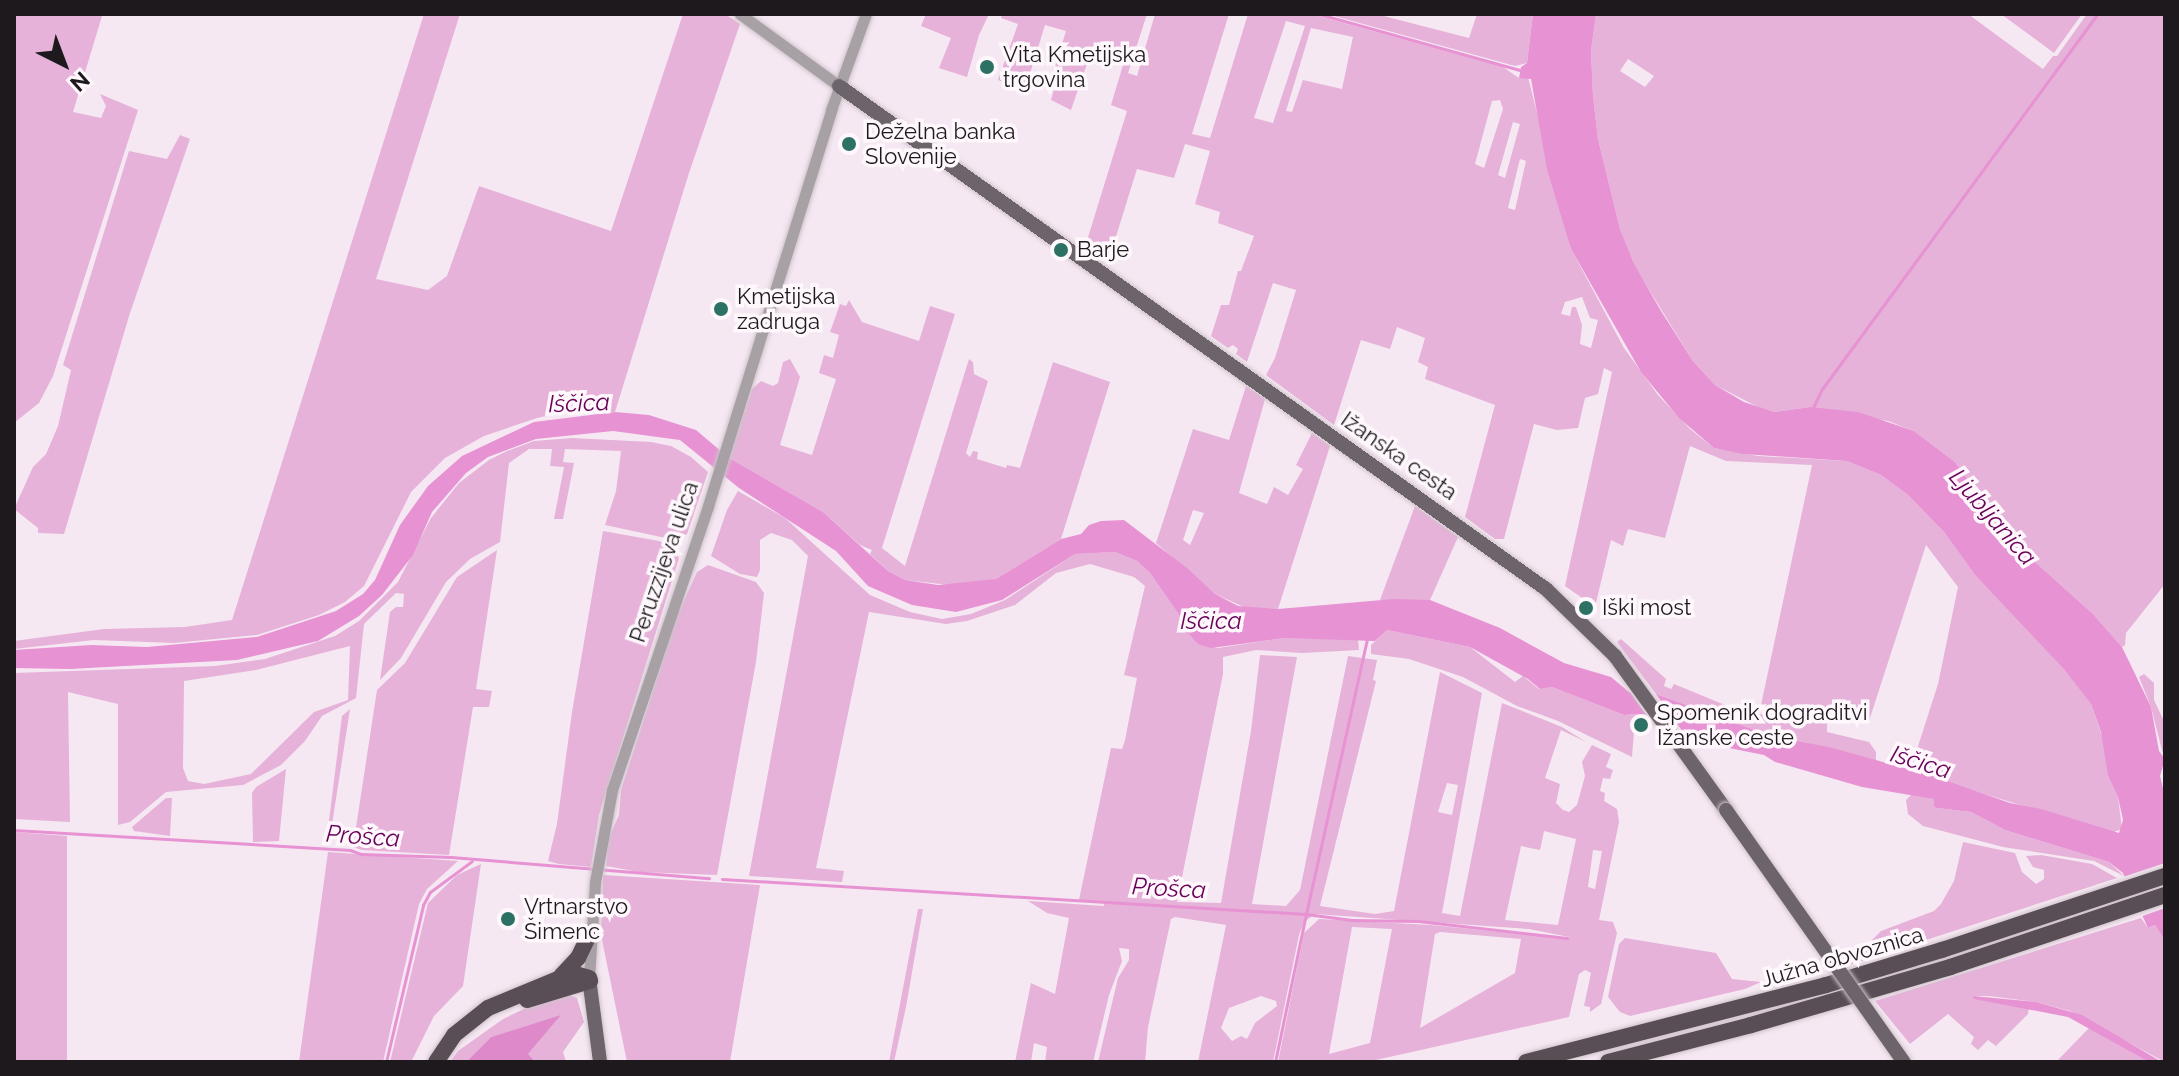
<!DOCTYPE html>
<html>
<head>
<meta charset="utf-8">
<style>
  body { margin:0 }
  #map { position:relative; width:2179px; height:1076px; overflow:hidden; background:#f6e8f2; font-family:Raleway,sans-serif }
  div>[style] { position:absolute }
  .green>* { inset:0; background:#e6b2d9 }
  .forest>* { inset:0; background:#dd89ca }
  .water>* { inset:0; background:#e792d3 }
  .pier>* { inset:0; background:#f6e8f2 }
  .stream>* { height:3px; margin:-1.5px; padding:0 1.5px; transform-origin:1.5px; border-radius:1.5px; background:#e792d3 }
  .roads { filter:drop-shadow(0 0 2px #cfc3cb) drop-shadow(0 0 2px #cfc3cb) }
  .minor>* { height:11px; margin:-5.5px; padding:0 5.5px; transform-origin:5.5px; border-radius:5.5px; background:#a7a1a5 }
  .major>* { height:14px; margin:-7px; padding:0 7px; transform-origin:7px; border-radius:7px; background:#6d636a }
  .highway>* { height:16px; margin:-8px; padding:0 8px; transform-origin:8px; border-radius:8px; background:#594e55 }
  .bridges { filter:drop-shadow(0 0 2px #cfc3cb) drop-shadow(0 0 2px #cfc3cb) }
  .major-bridge>* { height:14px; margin:-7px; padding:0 7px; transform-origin:7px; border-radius:7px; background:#6d636a }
  .dots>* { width:22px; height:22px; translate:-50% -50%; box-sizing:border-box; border:4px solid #fef8fc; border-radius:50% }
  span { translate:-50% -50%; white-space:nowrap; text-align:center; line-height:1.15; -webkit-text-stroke:7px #fef8fc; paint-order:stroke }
  .poi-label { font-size:22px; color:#1d191c }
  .left { translate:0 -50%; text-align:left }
  .street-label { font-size:22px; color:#1d191c }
  .water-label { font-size:24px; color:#69005a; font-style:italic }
  .frame { position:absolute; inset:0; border:16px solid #1d191c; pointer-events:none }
  .north { position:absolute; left:24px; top:24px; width:80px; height:80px; -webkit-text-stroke:6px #fef8fc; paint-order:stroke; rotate:138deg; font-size:22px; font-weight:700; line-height:32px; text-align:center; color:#1d191c }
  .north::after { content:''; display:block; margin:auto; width:28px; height:36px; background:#1d191c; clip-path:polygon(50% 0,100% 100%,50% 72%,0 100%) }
</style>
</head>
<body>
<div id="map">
  <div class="green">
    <i style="clip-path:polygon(14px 14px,111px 14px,102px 16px,73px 112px,101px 118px,106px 106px,100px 94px,138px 110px,53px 376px,39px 403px,14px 423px)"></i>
    <i style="clip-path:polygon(424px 14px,460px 14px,376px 279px,428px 290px,447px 276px,479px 186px,611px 231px,683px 14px,725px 14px,740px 24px,689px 173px,615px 412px,583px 412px,583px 408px,537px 418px,484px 436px,445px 458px,411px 492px,364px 586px,345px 602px,319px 615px,257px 635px,174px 643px,94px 640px,14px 649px,14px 641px,104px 629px,185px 627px,232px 620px)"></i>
    <i style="clip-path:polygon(926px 14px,989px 14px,979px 35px,967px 77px,939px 68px,951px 38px,921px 26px)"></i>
    <i style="clip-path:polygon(evenodd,1002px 14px,1147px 14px,1128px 73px,1137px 76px,1155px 14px,1229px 14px,1192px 134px,1210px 138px,1248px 14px,1311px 14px,1503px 67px,1519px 78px,1528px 77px,1571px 249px,1624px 348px,1658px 395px,1690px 429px,1714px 448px,1758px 456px,1847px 461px,1881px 475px,1908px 495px,1944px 532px,1975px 575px,2063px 666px,2091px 704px,2104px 742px,2108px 776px,2118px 797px,2122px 829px,2111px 833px,1910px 771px,1938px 684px,1958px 587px,1926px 545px,1869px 721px,1817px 709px,1767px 709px,1761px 705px,1812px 465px,1726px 461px,1690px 446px,1665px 538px,1628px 529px,1623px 546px,1611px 540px,1595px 607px,1565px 586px,1612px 372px,1604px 368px,1598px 394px,1585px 398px,1578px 428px,1557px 430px,1534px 424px,1504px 539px,1495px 539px,1465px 517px,1495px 405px,1425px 379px,1428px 367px,1418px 362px,1425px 338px,1397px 327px,1390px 349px,1361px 340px,1334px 425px,1266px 375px,1275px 358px,1296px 290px,1273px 283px,1247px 362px,1236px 354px,1238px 349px,1233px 345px,1228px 348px,1211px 336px,1221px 305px,1229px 305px,1238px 271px,1241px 271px,1254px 236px,1218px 223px,1220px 212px,1195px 204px,1210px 151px,1185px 144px,1174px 178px,1137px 169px,1109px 259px,1085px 247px,1127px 111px,1111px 105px,1123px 65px,1089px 58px,1071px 110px,1051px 100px,1057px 78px,1052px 77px,1066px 31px,1045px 25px,1025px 90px,998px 80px,1018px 24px,1001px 18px,1002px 14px,1286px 21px,1305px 26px,1273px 123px,1254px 118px,1286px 21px,1002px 14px,1311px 28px,1353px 37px,1342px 89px,1303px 80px,1292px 112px,1286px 111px,1311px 28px,1002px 14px,1500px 100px,1503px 109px,1484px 168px,1475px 164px,1492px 101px,1500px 100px,1002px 14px,1513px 122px,1520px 124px,1505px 178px,1498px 175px,1513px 122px,1002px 14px,1520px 159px,1526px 161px,1515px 210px,1508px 208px,1520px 159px,1002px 14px,1582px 297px,1590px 318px,1598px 320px,1591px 348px,1580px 344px,1582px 325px,1576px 307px,1572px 307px,1570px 316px,1561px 314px,1565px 302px,1582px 297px)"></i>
    <i style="clip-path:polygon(1327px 14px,1376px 14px,1469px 38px,1477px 14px,1533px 14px,1527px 63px,1515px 66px)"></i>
    <i style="clip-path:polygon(evenodd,1596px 14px,1968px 14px,2043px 69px,2053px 56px,2057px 56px,2087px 14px,2165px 14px,2165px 584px,2126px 633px,2125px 645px,2122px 647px,2093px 614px,2014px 543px,1955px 462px,1914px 431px,1888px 421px,1810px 407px,1774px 412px,1760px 408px,1715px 385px,1693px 361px,1632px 262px,1620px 229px,1598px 139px,1593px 96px,1591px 51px,1596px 14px,1628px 59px,1654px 76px,1645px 87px,1620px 71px,1628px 59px)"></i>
    <i style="clip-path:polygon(2001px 14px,2082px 14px,2054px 53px)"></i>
    <i style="clip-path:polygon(180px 135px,190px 139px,130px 313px,64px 534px,38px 533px,38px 528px,14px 509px,33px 467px,46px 454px,58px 426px,71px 370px,63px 365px,129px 151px,167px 159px)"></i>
    <i style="clip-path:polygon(849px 300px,862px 322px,919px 341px,930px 306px,955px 314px,882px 548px,905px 566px,969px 359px,973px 362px,974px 374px,988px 381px,966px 453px,970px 457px,973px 451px,978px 452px,977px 459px,1006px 468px,1007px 465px,1020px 468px,1053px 362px,1110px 382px,1061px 539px,996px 579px,958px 586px,905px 580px,888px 571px,870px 554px,872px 550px,860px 545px,823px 512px,729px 458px,752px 389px,761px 381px,773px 386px,778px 383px,783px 362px,790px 359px,800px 377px,780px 445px,812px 455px,836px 379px,819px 373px,824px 355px,833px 358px,839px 335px,830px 332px,840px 304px,846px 306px)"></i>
    <i style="clip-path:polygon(evenodd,1246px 386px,1265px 399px,1239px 493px,1267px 504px,1274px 487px,1288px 495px,1303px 469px,1296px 465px,1312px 433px,1330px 446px,1278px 609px,1246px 608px,1215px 594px,1156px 543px,1193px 429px,1229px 440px,1246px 386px,1193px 510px,1204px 513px,1190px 545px,1183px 540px,1193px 510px)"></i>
    <i style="clip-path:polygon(evenodd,572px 438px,651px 442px,671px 446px,691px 457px,708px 472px,687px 534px,675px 540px,605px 525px,616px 491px,621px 451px,565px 449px,563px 462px,574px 463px,563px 519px,554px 519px,564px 467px,550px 466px,552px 449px,529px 449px,509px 463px,500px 542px,470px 559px,446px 582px,401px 658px,380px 680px,390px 612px,396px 607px,403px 607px,404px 594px,396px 593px,364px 624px,356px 698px,322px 716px,305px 741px,281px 765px,243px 785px,166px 792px,130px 822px,118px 825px,118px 704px,68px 692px,70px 822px,14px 819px,14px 673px,215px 666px,265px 659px,335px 636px,359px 621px,398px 582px,431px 518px,459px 483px,489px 460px,507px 451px,534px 441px,572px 438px,350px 646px,348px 700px,314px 712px,251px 774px,204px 784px,188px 781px,183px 768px,184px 681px,256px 670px,350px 646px)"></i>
    <i style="clip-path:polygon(evenodd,738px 491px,785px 518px,870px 595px,910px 612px,942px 619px,971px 614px,1005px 600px,1075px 554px,1115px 552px,1137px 561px,1150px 573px,1184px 622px,1187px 632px,1199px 644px,1218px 648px,1284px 638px,1358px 639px,1359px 650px,1302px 653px,1256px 650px,1223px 657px,1223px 674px,1177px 902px,1221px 903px,1251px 731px,1260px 655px,1297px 657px,1252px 904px,1286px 906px,1300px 890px,1348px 656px,1377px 660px,1373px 680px,1376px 681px,1320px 906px,1375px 914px,1394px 911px,1440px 672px,1482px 693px,1442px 913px,1460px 916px,1502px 703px,1562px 727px,1586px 742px,1561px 730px,1545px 778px,1560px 784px,1556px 803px,1563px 810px,1569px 812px,1577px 805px,1585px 776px,1582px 762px,1592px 745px,1611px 754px,1606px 767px,1613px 770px,1610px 779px,1603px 778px,1600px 791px,1605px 793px,1604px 801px,1617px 809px,1619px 822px,1599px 920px,1613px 922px,1617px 933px,1601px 1004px,1590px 1012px,1590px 1007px,1584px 1006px,1591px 973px,1585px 970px,1579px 974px,1569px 1017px,1367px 1062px,1278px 1062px,1304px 933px,1319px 919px,1431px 925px,1567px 939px,1569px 937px,1529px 929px,1315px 914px,1304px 922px,1299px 935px,1273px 1062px,1198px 1062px,1226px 925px,1175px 917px,1171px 919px,1148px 1027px,1145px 1062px,1098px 1062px,1118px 978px,1129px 960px,1129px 949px,1119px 948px,1122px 961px,1109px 995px,1093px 1062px,1045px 1062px,1047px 1047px,1034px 1043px,1031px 1062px,1015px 1062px,1031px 983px,1055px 994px,1069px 918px,1047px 913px,1028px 901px,1104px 906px,1103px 901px,1079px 900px,1111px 748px,1122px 749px,1125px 740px,1137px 678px,1124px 675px,1145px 586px,1134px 577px,1090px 564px,1056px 573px,1015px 605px,967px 621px,946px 624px,869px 612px,816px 868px,844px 871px,842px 882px,749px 876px,808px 556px,792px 540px,771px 533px,760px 540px,760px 570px,757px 577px,740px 574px,711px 556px,727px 510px,738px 491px,1447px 783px,1458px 785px,1452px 815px,1438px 812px,1447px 783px,738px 491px,1544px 831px,1576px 839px,1558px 925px,1505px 920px,1521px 846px,1540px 850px,1544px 831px,738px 491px,1593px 850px,1602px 851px,1595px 889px,1588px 887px,1593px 850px,738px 491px,1352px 927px,1392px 929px,1370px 1043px,1329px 1054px,1352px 927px,738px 491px,1440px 932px,1521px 939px,1515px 973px,1420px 1028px,1435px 934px,1440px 932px,738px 491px,1261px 996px,1276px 1001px,1277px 1006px,1255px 1023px,1247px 1039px,1241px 1036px,1232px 1041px,1221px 1028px,1229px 1008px,1261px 996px)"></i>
    <i style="clip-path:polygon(1415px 506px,1458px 537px,1430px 600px,1380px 600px)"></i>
    <i style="clip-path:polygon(603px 531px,659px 541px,673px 547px,679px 558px,599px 815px,591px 867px,559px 864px,548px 861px,557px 824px,572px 712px)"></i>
    <i style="clip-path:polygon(497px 550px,476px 689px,492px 691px,489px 707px,473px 707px,449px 855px,362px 850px,353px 847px,377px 690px,405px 663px,457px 577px)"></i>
    <i style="clip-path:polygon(708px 565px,756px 582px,764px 593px,756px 662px,717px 875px,639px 872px,606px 866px,608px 840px,619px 815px,621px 790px,677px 616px,697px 572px)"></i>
    <i style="clip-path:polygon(1387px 630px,1470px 647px,1515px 682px,1523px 676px,1539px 689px,1552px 687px,1624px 715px,1636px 714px,1640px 720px,1635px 719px,1632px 757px,1558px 721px,1517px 706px,1463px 677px,1409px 659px,1371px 654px,1371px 645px)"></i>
    <i style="clip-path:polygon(1621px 639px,1666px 679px,1664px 686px,1671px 689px,1674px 684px,1747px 714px,1827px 715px,1827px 732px,1869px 742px,1876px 752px,1876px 762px,1774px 737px,1656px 694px,1617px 642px)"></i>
    <i style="clip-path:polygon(2144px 674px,2154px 683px,2154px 700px,2164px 721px,2163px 754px,2151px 707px,2139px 677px)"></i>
    <i style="clip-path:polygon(350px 709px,330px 837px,327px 837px,342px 716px)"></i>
    <i style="clip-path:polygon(286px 769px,279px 841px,253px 842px,252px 793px,256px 787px)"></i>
    <i style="clip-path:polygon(1912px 794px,1935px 799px,1937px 808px,1971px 812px,2005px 830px,2109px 862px,2124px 876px,2094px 861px,2003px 847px,1923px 826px,1908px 814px,1906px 800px)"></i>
    <i style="clip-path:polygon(166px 798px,172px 798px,170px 836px,134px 831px,132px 827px)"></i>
    <i style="clip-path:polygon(14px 832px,67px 836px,67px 1062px,14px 1062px)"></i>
    <i style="clip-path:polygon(1963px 842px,2015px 853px,2022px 872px,2036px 884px,2044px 879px,2044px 870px,2033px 867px,2026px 856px,2041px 855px,2092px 864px,2117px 878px,1849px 965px,1843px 956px,1867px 945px,1881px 931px,1934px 911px,1941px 904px,1954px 881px)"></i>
    <i style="clip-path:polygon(328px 852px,458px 861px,427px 889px,419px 904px,383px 1062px,299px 1062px)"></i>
    <i style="clip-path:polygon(481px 864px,463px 986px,434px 1016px,411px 1062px,390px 1062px,428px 903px,457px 875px)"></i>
    <i style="clip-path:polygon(603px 875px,760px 885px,730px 1062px,627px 1062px,601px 935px)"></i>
    <i style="clip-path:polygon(918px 909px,923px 909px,906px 1007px,894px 1062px,889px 1062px)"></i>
    <i style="clip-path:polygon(2141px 918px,2148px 928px,2155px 925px,2165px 941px,2165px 1062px,2070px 1011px,2036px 1002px,1989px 996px,1973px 996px,2029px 1007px,2028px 1014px,1996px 1046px,1988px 1040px,1978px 1050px,1971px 1044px,1974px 1037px,1948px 1014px,1910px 1044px,1875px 1001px)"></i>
    <i style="clip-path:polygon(1625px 938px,1716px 953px,1732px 979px,1761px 982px,1745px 989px,1630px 1016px,1620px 1012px,1608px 997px,1619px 944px)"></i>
    <i style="clip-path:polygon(566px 994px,577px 998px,584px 1022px,563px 1052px,566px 1062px,535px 1062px,527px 1055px,560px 1016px,491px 1037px,466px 1062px,450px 1062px,458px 1051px,503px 1019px,545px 999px)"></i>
    <i style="clip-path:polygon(2089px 1028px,2149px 1062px,2056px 1062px)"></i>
  </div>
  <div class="forest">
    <i style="clip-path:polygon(561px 1015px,528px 1054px,535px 1062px,466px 1062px,491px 1037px)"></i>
  </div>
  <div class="water">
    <i style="clip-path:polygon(1533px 14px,1596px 14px,1591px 51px,1593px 96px,1598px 139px,1620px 229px,1633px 262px,1661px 311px,1693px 361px,1715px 385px,1744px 402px,1774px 412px,1810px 407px,1858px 412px,1914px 431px,1955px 462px,2014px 543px,2093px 614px,2122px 647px,2151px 707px,2159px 751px,2165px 759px,2160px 776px,2165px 796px,2165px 941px,2155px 925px,2148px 928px,2123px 873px,2109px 862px,2005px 830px,1971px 812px,1937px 808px,1934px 806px,1934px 799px,1862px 787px,1775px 762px,1764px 755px,1719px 746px,1691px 732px,1667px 729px,1640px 720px,1636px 714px,1624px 715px,1552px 687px,1540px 689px,1528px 679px,1470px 647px,1387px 630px,1375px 641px,1284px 638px,1211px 648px,1198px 644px,1187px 632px,1184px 622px,1150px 573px,1137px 561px,1115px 552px,1075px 554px,1002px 600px,956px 612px,912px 605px,868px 586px,836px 551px,739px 488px,680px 440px,613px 431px,536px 439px,488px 457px,466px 473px,432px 512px,413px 555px,382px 595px,359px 616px,318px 641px,237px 660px,70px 669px,14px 668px,14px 650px,91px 645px,147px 647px,257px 637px,336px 611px,363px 594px,375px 580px,400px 525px,428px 486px,462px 456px,534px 422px,615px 412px,649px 415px,696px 430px,729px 458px,823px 512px,888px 571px,905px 580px,938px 585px,996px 579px,1061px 539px,1081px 534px,1089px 525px,1101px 521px,1124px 520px,1187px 568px,1215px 594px,1238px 606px,1278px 609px,1394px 599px,1430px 600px,1500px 628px,1564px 663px,1611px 677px,1629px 692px,1656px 694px,1774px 737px,1829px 747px,1930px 775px,2010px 803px,2041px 809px,2119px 833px,2123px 820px,2118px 797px,2108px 776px,2101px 732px,2091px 704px,2064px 669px,1975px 575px,1944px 532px,1908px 495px,1881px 475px,1847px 461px,1743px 454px,1714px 448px,1679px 418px,1641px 372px,1571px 249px,1547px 169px,1531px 79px,1519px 78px,1521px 67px,1527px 63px)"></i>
    <i style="clip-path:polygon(1973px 996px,2036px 1002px,2082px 1015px,2162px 1062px,2149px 1062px,2068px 1017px,1974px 999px)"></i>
  </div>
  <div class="pier">
    <i style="clip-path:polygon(1623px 682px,1631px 689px,1653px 690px,1685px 735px,1657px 730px)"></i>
    <i style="clip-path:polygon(2165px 863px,2165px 908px,2137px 918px,2120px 878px)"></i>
  </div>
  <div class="stream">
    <i style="left:1319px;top:14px;width:212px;rotate:15.6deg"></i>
    <i style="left:1812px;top:410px;width:23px;rotate:-65deg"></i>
    <i style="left:1822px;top:389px;width:465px;rotate:-53.7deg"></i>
    <i style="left:14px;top:830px;width:337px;rotate:3.4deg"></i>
    <i style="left:350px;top:850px;width:12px;rotate:20deg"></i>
    <i style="left:361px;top:854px;width:90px;rotate:1.9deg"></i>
    <i style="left:451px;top:857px;width:259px;rotate:4.7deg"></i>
    <i style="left:722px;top:879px;width:585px;rotate:3.43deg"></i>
    <i style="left:1306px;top:914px;width:283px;rotate:-77.5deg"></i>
    <i style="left:386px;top:1062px;width:161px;rotate:-76.7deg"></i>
    <i style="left:423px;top:905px;width:15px;rotate:-62deg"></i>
    <i style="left:430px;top:892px;width:52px;rotate:-36.4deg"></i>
    <i style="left:1275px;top:1062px;width:151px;rotate:-78.2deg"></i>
    <i style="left:1306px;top:914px;width:46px;rotate:7.4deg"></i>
    <i style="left:1352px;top:920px;width:66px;rotate:0.9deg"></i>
    <i style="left:1418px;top:921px;width:150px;rotate:6.5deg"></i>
  </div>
  <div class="roads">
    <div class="minor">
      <i style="left:740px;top:14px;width:122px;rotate:36deg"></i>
      <i style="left:589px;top:978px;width:96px;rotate:-86.4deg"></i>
      <i style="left:595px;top:882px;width:94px;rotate:-79.5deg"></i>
      <i style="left:612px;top:790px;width:300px;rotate:-71.3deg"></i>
      <i style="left:708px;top:506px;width:415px;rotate:-72.7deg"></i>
      <i style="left:831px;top:110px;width:102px;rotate:-70deg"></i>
    </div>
    <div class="major">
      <i style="left:839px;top:86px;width:868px;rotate:35.43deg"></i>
      <i style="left:1546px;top:589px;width:96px;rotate:44.2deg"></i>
      <i style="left:1615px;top:656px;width:190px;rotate:54.2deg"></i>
      <i style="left:589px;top:978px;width:85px;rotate:82.5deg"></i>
    </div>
    <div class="highway">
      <i style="left:561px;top:976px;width:25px;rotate:-47deg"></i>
      <i style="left:578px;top:958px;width:28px;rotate:-64deg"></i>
      <i style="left:527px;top:1000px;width:66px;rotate:-16.8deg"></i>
      <i style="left:436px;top:1062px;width:32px;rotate:-56deg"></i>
      <i style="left:454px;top:1035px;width:43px;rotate:-38.5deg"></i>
      <i style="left:488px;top:1008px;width:91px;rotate:-22.6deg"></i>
      <i style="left:572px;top:973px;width:18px;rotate:16deg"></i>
      <i style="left:1526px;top:1062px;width:310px;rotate:-14.4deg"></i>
      <i style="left:1826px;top:985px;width:121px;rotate:-16.8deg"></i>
      <i style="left:1942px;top:950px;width:235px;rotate:-18.4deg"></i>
      <i style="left:1608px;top:1062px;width:148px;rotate:-14.5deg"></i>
      <i style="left:1751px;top:1025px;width:207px;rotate:-16.2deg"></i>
      <i style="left:1950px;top:967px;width:227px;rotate:-18.5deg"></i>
    </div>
  </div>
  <div class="bridges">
    <div class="major-bridge">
      <i style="left:1726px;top:810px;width:309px;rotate:54.8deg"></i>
    </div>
  </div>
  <div class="dots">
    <i style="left:987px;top:67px;background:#2c7164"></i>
    <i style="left:849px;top:144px;background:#2c7164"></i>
    <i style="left:1061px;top:250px;background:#2c7164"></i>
    <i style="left:721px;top:309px;background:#2c7164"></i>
    <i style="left:1586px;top:608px;background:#2c7164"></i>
    <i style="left:1641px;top:725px;background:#2c7164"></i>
    <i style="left:508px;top:919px;background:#2c7164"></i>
  </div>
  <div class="poi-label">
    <span class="left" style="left:1003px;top:67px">Vita Kmetijska<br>trgovina</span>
    <span class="left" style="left:865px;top:144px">Deželna banka<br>Slovenije</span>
    <span class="left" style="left:1077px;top:250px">Barje</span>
    <span class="left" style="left:737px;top:309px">Kmetijska<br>zadruga</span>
    <span class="left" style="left:1602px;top:608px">Iški most</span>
    <span class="left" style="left:1657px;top:725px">Spomenik dograditvi<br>Ižanske ceste</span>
    <span class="left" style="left:524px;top:919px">Vrtnarstvo<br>Šimenc</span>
  </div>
  <div class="street-label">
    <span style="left:1399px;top:456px;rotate:35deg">Ižanska cesta</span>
    <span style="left:664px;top:562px;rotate:-71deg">Peruzzijeva ulica</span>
    <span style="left:1842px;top:957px;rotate:-16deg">Južna obvoznica</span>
  </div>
  <div class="water-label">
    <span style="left:579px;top:403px;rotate:-2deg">Iščica</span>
    <span style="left:1993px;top:517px;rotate:49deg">Ljubljanica</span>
    <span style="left:1211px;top:621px">Iščica</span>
    <span style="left:1921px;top:762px;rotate:17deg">Iščica</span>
    <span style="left:363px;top:836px;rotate:4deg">Prošca</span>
    <span style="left:1169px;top:888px;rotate:3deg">Prošca</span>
  </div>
  <div class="frame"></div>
  <div class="north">N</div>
</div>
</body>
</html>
